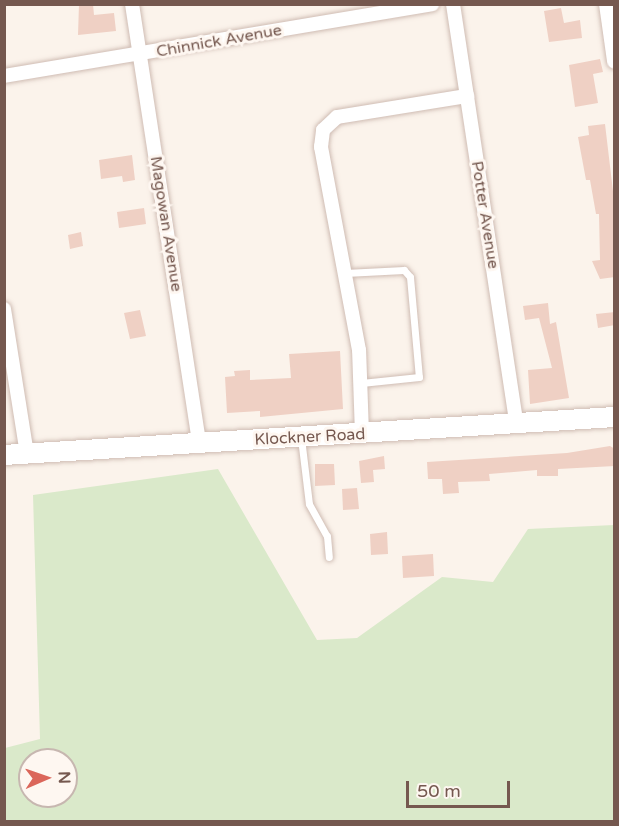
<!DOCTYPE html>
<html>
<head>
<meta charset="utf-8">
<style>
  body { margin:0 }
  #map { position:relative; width:619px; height:826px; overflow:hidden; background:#fbf3eb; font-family:"Varela Round",sans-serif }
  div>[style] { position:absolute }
  .green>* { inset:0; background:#dae9ca }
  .building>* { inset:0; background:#efd0c4 }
  .roads { filter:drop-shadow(0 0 2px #cfbcb3) drop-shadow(0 0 2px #cfbcb3) }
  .service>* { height:7px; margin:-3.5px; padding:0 3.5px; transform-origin:3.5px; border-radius:3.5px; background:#fff }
  .minor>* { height:14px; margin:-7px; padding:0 7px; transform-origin:7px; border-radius:7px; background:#fff }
  .secondary>* { height:20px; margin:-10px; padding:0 10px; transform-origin:10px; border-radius:10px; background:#fff }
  span { translate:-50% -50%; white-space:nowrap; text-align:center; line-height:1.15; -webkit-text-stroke:6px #fef7f1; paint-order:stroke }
  .street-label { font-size:16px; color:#75584f }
  .frame { position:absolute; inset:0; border:6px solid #75584f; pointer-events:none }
  .north { position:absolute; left:18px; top:748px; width:60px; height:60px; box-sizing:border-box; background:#fef7f1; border:2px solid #c7b7b0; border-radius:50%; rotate:88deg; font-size:16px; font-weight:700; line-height:24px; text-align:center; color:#75584f }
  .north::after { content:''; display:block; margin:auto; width:21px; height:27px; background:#db665a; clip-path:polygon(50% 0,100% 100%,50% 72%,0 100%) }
  .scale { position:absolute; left:406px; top:781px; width:104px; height:27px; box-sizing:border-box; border:3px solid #75584f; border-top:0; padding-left:8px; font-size:18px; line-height:21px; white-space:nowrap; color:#75584f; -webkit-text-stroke:4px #fef7f1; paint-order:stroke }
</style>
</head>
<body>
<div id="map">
  <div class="green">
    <i style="clip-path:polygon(evenodd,218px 469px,317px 640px,357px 638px,442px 577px,493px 582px,528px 529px,614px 525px,614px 821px,5px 821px,5px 748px,40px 739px,33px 495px,218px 469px,30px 760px,66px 760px,66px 796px,30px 796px,30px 760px)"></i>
  </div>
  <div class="building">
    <i style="clip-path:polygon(79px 4px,93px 4px,94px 15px,114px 13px,116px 31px,78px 35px)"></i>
    <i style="clip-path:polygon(561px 8px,564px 23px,580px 20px,582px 38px,549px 42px,544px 11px)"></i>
    <i style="clip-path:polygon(600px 59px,603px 72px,593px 74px,598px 103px,575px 107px,569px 65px)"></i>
    <i style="clip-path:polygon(605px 124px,615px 208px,615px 277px,600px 279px,592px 261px,600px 260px,599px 214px,596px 214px,590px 180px,586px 180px,578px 137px,589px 135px,588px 126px)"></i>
    <i style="clip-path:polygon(132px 155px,135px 180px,123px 182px,122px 176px,101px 179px,99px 160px)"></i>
    <i style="clip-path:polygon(144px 208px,146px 224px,119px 228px,117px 212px)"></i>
    <i style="clip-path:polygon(81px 232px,83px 246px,70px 249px,68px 235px)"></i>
    <i style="clip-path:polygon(548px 303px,550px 324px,556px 322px,569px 398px,530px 404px,528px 370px,552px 368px,539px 318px,525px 320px,523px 306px)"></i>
    <i style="clip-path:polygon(140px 310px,146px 336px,130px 339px,124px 313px)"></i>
    <i style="clip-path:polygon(615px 312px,615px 325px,598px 328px,596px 314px)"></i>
    <i style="clip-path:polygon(340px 351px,343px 409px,260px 417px,260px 411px,227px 413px,225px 377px,235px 376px,234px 371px,250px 370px,250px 380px,291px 378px,289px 354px)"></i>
    <i style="clip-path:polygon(610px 446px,615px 449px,615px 466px,558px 469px,558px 476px,537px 476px,537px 470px,489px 474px,490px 481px,458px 482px,459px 493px,443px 494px,442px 479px,428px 479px,427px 462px,567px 453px)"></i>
    <i style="clip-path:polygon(384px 456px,385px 469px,373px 470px,374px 482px,361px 483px,359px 461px)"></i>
    <i style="clip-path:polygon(315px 464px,334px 464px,335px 485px,315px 486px)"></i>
    <i style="clip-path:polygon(357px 488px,359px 509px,343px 510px,342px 489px)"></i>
    <i style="clip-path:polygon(387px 532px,388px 554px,371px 555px,370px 534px)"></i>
    <i style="clip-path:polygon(433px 554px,434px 576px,403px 578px,402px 556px)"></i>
  </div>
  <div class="roads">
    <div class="service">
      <i style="left:345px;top:273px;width:59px;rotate:-2.9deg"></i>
      <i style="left:404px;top:270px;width:9px;rotate:49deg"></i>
      <i style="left:410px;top:277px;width:100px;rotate:84.9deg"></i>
      <i style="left:419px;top:377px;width:58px;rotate:174.1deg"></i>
      <i style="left:301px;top:438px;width:66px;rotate:83.1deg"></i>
      <i style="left:309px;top:504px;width:37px;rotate:61deg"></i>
      <i style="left:327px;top:536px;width:21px;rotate:85deg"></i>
    </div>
    <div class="minor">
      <i style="left:132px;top:4px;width:445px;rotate:81.3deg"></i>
      <i style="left:453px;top:4px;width:426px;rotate:81.4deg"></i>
      <i style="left:606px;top:4px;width:58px;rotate:82deg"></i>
      <i style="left:4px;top:76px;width:434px;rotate:-9.5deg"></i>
      <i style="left:4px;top:309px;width:147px;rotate:81deg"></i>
      <i style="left:362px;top:434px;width:84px;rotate:-92deg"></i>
      <i style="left:359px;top:350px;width:207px;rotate:-100.6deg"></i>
      <i style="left:321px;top:147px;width:17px;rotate:-83deg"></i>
      <i style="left:323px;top:130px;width:19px;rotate:-43deg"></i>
      <i style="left:337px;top:117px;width:132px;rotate:-9.2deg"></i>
    </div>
    <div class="secondary">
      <i style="left:4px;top:455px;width:611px;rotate:-3.56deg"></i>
    </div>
  </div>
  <div class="street-label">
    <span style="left:219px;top:41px;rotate:-10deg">Chinnick Avenue</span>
    <span style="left:485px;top:215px;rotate:81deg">Potter Avenue</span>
    <span style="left:166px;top:224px;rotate:81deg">Magowan Avenue</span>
    <span style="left:310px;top:437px;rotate:-3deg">Klockner Road</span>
  </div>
  <div class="frame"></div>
  <div class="north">N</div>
  <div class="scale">50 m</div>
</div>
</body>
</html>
